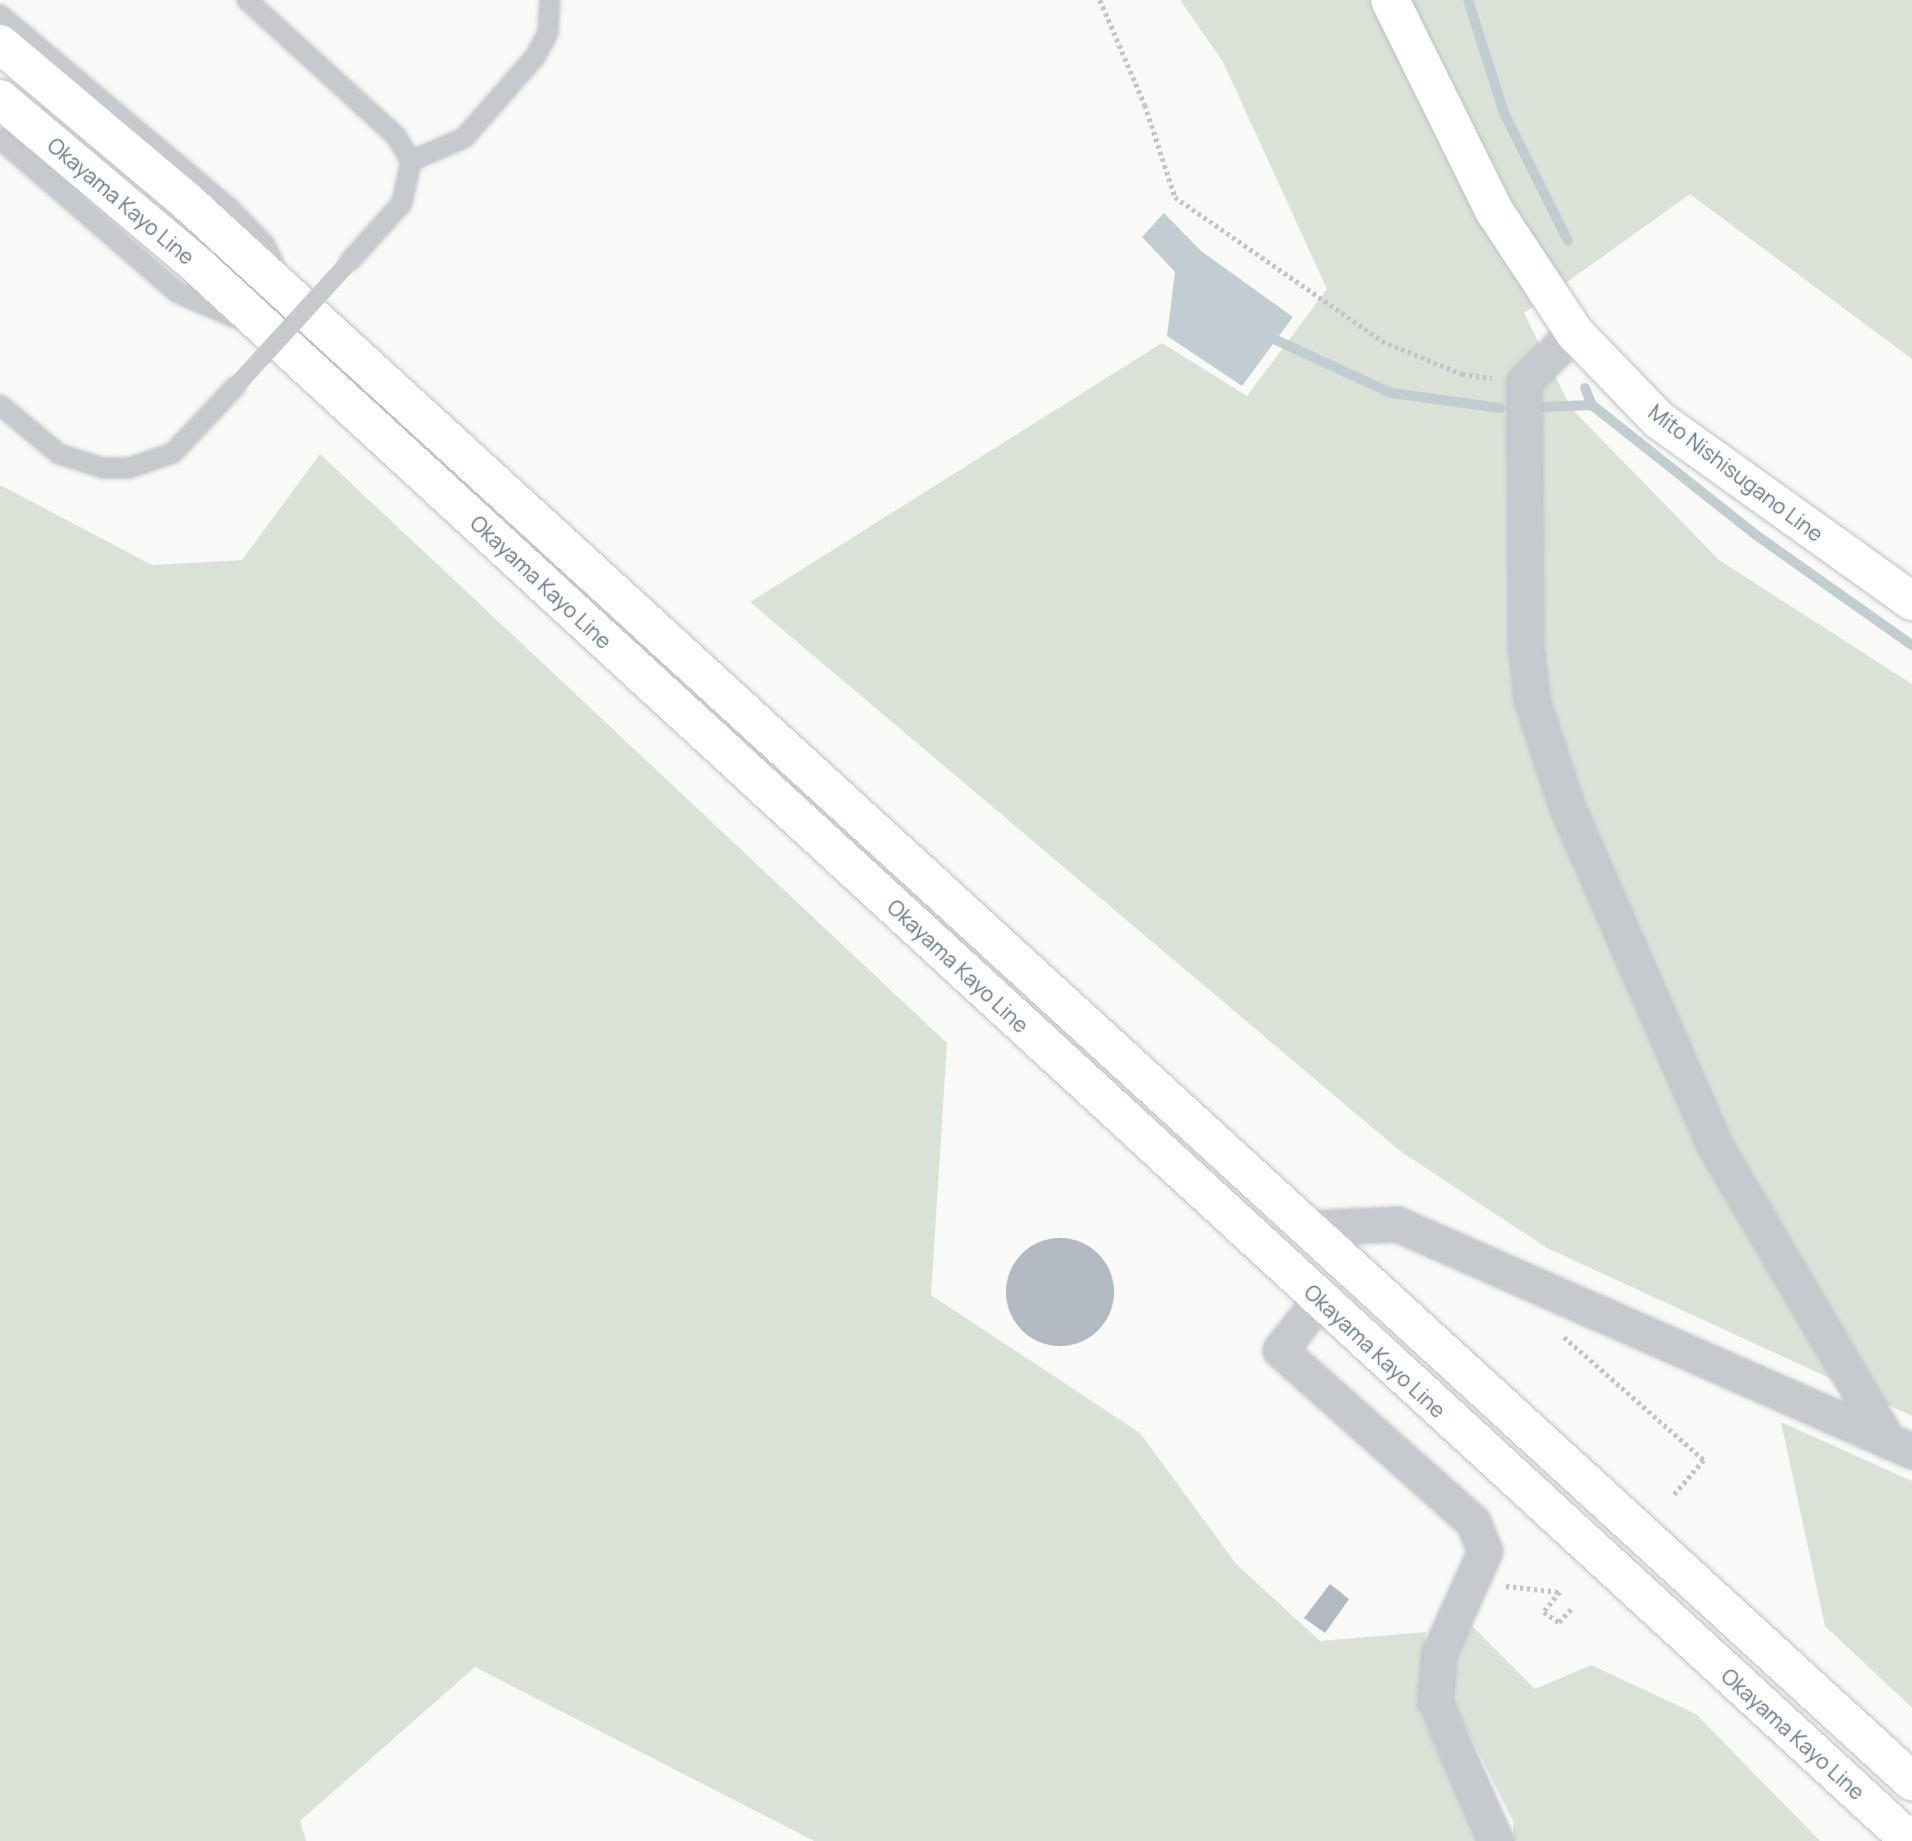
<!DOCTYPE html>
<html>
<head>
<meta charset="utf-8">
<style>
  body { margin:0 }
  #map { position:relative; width:1912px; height:1841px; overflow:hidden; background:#f9f9f7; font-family:Manrope,sans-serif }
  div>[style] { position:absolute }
  .green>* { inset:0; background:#dae2d7 }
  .water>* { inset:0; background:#c2cdd2 }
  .stream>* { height:10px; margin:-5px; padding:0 5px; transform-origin:5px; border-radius:5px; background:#c2cdd2 }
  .building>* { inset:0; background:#b1b9c1 }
  .round { border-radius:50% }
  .path>* { height:4.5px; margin-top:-2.25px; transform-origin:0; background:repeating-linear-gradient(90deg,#c2c4c7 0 3.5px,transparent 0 7px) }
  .roads { filter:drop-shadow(0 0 2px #bbc0c5) drop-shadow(0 0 2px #bbc0c5) }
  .lane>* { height:18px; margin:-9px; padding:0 9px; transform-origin:9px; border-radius:9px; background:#c6cacf }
  .street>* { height:33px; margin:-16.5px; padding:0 16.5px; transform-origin:16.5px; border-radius:16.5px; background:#c6cacf }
  .secondary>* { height:38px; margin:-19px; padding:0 19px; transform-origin:19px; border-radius:19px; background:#fff }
  .primary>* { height:38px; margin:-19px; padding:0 19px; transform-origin:19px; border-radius:19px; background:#fff }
  .lane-bridge>* { height:18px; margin:-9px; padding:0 9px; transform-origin:9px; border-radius:9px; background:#c6cacf }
  span { translate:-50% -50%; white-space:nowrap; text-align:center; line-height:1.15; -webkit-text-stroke:7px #fff; paint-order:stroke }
  .street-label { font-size:21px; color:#65778b }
</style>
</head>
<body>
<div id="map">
  <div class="green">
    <i style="clip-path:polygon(1180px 0,1912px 0,1912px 359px,1690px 194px,1524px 313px,1571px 408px,1719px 560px,1912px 684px,1912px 1416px,1547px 1248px,1400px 1151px,750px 602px,1162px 343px,1247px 396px,1327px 289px,1223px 62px)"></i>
    <i style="clip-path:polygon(320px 454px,947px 1043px,931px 1295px,1140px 1433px,1237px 1565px,1320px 1641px,1426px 1632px,1419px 1713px,1480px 1841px,814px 1841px,475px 1667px,300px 1821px,306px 1841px,0 1841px,0 485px,152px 565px,242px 560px)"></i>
    <i style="clip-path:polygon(1781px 1422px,1912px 1481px,1912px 1708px,1825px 1626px)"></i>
    <i style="clip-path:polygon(1468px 1622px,1535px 1689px,1591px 1665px,1696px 1714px,1820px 1841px,1513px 1841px,1513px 1821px,1452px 1700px,1451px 1660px)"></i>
  </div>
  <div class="water">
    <i style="clip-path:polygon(1164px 213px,1201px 251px,1293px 317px,1242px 386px,1167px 336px,1175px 272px,1142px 237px)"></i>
  </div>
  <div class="stream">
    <i style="left:1468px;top:0;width:119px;rotate:72.3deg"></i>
    <i style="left:1504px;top:113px;width:143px;rotate:63.4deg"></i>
    <i style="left:1265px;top:335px;width:139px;rotate:24.7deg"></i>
    <i style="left:1391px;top:393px;width:110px;rotate:7.8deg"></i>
    <i style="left:1585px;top:388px;width:18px;rotate:68deg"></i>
    <i style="left:1592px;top:405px;width:209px;rotate:38.4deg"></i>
    <i style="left:1756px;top:535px;width:191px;rotate:35.2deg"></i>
    <i style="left:1541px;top:407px;width:51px;rotate:-2.2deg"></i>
  </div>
  <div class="building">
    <i class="round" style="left:1006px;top:1238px;width:108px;height:108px"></i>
    <i style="clip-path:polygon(1330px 1584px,1349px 1599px,1325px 1633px,1304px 1618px)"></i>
  </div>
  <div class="path">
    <i style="left:1100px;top:0;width:114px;rotate:66.8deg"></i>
    <i style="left:1145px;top:105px;width:97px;rotate:71.9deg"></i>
    <i style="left:1175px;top:197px;width:252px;rotate:34.8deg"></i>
    <i style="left:1382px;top:341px;width:87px;rotate:22.4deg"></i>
    <i style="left:1462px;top:374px;width:30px;rotate:8deg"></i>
    <i style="left:1564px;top:1337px;width:186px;rotate:41.3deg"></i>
    <i style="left:1704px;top:1460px;width:46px;rotate:130.6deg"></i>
    <i style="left:1506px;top:1586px;width:54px;rotate:6.3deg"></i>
    <i style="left:1560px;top:1592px;width:26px;rotate:129deg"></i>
    <i style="left:1544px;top:1612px;width:18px;rotate:34deg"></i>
    <i style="left:1559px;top:1622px;width:19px;rotate:-47deg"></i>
  </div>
  <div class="roads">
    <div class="lane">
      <i style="left:247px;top:0;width:202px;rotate:42.4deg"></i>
      <i style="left:396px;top:136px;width:29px;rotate:59deg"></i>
      <i style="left:411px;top:161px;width:43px;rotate:102.1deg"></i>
      <i style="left:402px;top:203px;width:78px;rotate:131.9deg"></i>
      <i style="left:0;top:15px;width:301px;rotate:40.1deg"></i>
      <i style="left:230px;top:209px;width:50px;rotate:45.8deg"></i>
      <i style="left:265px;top:245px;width:26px;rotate:65deg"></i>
      <i style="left:0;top:139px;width:235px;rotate:40.9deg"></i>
      <i style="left:178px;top:293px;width:73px;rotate:23.4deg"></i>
      <i style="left:411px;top:161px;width:58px;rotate:-23.5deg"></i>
      <i style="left:464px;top:138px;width:108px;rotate:-48.8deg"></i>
      <i style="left:535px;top:57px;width:27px;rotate:-62deg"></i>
      <i style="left:548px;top:33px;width:33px;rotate:-87deg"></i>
      <i style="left:0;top:405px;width:77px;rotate:39.7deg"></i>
      <i style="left:59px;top:454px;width:46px;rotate:17.7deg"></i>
      <i style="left:103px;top:468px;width:26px"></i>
      <i style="left:129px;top:468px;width:46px;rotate:-18.8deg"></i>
      <i style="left:173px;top:453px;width:91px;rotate:-46.8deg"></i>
    </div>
    <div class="street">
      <i style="left:1574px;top:332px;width:71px;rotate:135deg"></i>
      <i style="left:1524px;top:382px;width:268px;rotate:89.6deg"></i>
      <i style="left:1526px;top:650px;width:51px;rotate:83.3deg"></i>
      <i style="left:1532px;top:701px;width:112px;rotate:71.7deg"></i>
      <i style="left:1567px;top:807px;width:370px;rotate:66.4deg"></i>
      <i style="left:1715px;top:1146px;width:342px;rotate:59.6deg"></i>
      <i style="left:1308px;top:1228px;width:89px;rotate:-2.6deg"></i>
      <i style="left:1397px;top:1224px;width:563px;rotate:23.79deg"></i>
      <i style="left:1320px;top:1299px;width:65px;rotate:128.1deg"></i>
      <i style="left:1280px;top:1350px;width:259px;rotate:41.7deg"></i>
      <i style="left:1473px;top:1522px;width:31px;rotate:68deg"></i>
      <i style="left:1485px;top:1551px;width:112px;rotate:114.3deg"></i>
      <i style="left:1439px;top:1653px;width:50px;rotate:94.6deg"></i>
      <i style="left:1435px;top:1703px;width:151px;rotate:66.2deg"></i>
    </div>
    <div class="secondary">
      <i style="left:1390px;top:0;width:237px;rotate:63.7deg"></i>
      <i style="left:1495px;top:212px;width:144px;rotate:56.6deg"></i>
      <i style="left:1574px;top:332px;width:122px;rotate:46deg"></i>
      <i style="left:1659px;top:420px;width:311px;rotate:35.6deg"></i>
    </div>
    <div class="primary">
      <i style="left:0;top:44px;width:238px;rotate:40.1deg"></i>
      <i style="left:182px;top:197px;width:2346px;rotate:42.48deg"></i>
      <i style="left:0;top:99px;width:259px;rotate:40.1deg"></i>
      <i style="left:198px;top:266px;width:2326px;rotate:42.61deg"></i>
    </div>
  </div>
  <div class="lane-bridge">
    <i style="left:235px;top:387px;width:171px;rotate:-47.6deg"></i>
  </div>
  <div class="street-label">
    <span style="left:121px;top:201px;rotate:40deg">Okayama Kayo Line</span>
    <span style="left:1736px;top:473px;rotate:37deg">Mito Nishisugano Line</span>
    <span style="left:541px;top:582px;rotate:43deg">Okayama Kayo Line</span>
    <span style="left:958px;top:966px;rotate:43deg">Okayama Kayo Line</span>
    <span style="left:1375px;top:1351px;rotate:43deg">Okayama Kayo Line</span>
    <span style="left:1793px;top:1734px;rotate:42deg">Okayama Kayo Line</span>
  </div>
</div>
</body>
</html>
